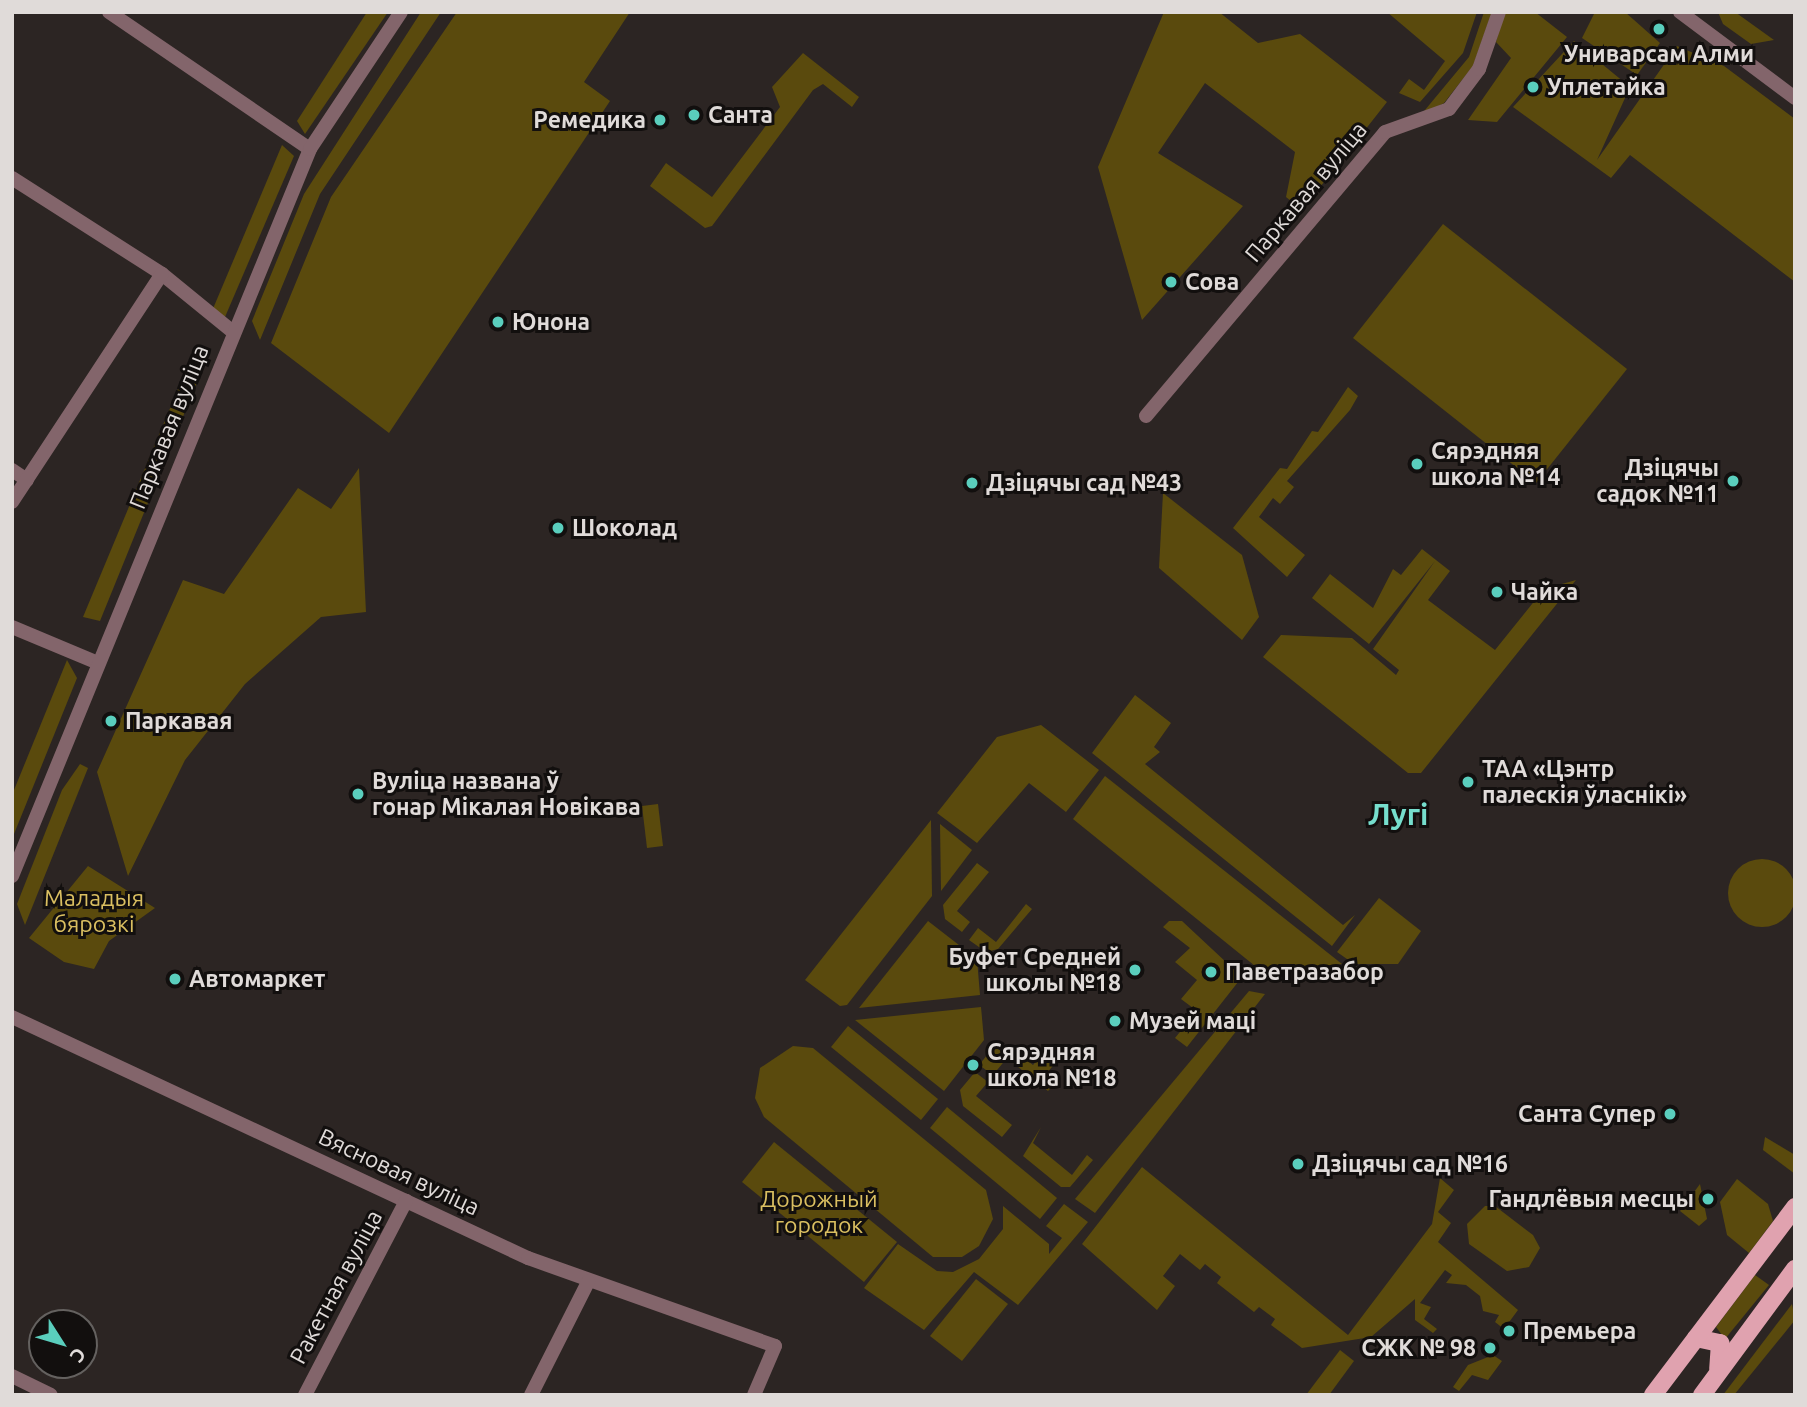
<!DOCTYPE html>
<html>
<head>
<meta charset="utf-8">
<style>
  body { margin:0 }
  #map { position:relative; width:1807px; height:1407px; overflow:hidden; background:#2c2523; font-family:Ubuntu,sans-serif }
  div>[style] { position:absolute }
  .green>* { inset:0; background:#5a4a0d }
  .round { border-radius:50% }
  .minor>* { height:14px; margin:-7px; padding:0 7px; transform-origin:7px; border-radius:7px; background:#83656b }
  .tertiary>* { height:14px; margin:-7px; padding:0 7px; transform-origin:7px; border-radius:7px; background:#83656b }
  .primary>* { height:18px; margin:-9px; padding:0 9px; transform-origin:9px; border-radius:9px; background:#e0a2af }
  .dots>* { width:19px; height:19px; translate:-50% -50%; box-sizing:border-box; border:4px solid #120f0e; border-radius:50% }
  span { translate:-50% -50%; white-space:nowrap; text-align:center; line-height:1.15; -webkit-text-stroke:6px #120f0e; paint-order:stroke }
  .poi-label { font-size:23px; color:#e0dbd9; font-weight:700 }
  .left { translate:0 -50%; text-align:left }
  .right { translate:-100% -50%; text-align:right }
  .street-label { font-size:23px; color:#e0dbd9 }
  .park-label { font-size:23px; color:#dabf61 }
  .district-label { font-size:30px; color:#76decd; font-weight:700 }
  .frame { position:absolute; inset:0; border:14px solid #e0dbd9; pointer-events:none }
  .north { position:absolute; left:28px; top:1309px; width:70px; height:70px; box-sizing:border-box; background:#120f0e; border:2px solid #64615f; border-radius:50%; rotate:127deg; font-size:19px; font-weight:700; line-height:28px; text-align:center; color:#e0dbd9 }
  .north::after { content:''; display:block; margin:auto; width:24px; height:32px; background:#5acebd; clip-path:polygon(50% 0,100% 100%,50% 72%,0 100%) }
</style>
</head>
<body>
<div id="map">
  <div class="green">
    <i style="clip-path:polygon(367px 12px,388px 12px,305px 134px,297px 121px)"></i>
    <i style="clip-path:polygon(421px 12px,441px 12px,320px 194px,260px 340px,252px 321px,304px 194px)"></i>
    <i style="clip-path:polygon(457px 12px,630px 12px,584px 82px,610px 101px,389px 433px,271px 343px,331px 197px)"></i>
    <i style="clip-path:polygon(1164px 12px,1219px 12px,1258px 43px,1300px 34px,1387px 102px,1302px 210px,1286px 197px,1295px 152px,1205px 83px,1158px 153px,1243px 206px,1142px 320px,1098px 167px)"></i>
    <i style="clip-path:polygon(1387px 12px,1477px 12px,1463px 53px,1420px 102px,1399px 93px,1409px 79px,1424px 90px,1445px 61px)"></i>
    <i style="clip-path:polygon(1484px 12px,1492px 12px,1473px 66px,1444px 103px,1420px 116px,1469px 57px)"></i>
    <i style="clip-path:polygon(1504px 12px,1535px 12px,1567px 37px,1497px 122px,1468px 120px,1511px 58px,1496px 42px)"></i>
    <i style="clip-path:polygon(1595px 12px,1625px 12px,1660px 43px,1637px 75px,1582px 38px)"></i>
    <i style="clip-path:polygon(1718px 12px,1735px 12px,1774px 40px,1751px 44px,1723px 24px)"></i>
    <i style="clip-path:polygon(1574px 41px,1630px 87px,1597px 160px,1677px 46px,1724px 66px,1795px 119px,1795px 282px,1630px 155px,1611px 178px,1513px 107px)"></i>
    <i style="clip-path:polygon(803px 53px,859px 97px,852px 107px,823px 84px,813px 90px,712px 226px,705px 228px,650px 186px,666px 163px,712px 197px,780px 107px,772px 87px)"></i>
    <i style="clip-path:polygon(282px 145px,294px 156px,225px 317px,212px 311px)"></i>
    <i style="clip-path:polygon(1443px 224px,1627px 369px,1536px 483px,1353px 338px)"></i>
    <i style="clip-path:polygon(196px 346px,210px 350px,100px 621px,83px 617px)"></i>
    <i style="clip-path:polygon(1348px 387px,1358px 396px,1350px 410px,1287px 481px,1294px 487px,1280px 504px,1273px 498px,1259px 517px,1305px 555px,1287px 577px,1233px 528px,1280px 468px,1287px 469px,1312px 431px,1318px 432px)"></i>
    <i style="clip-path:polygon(359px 468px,366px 612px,321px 617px,245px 684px,185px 760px,128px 876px,97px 772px,183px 580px,224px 594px,298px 488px,331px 509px)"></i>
    <i style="clip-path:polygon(1163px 493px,1242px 555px,1259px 617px,1242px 640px,1159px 568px)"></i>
    <i style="clip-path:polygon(1422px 549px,1450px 571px,1428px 600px,1495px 650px,1544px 589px,1576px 580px,1421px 773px,1408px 773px,1263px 657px,1281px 635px,1352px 638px,1396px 675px,1399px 670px,1373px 649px,1435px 561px,1369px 644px,1312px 598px,1330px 574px,1373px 608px,1393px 569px,1401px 575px)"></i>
    <i style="clip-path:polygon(67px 660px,77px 678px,12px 839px,12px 795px)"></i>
    <i style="clip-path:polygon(1135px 695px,1171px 723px,1154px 747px,1160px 752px,1145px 764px,1343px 925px,1355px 915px,1332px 946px,1092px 753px)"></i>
    <i style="clip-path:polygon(1041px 725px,1099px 770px,1066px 812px,1029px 783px,977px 843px,937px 813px,997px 737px)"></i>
    <i style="clip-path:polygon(80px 764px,88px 768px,25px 925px,17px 904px,62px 790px)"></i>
    <i style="clip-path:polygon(1105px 776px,1342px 964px,1275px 971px,1255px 966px,1073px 819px)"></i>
    <i style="clip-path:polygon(658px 804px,663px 846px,647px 848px,642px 806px)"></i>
    <i style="clip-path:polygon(931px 820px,932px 896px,847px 1005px,840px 1006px,805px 980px)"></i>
    <i style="clip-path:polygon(940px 824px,972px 850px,941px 891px)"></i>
    <i class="round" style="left:1728px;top:859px;width:68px;height:68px"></i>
    <i style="clip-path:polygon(977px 863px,989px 872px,957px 911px,970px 922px,962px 932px,945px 919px,943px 905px)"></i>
    <i style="clip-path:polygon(88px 866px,155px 908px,109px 941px,94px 969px,64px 962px,29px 938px)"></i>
    <i style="clip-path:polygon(1379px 898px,1421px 931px,1398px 964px,1354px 964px,1337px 952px)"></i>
    <i style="clip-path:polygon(1026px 904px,1032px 909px,998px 949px,986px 952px,969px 940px,978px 928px,996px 942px)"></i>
    <i style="clip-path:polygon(928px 921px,977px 959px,980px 995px,859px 1008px)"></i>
    <i style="clip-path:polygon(1169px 921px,1182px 921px,1242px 977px,1187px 1047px,1175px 1038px,1197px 1011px,1181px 999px,1197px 980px,1175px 962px,1190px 948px,1163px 927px)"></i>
    <i style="clip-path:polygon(1249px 991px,1265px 994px,1095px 1213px,1075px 1199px)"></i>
    <i style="clip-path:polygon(981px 1007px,984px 1040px,944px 1091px,855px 1020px)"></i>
    <i style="clip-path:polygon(848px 1026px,938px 1099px,921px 1120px,831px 1047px)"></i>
    <i style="clip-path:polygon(793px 1046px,813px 1048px,986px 1190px,993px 1219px,979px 1246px,962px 1257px,933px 1257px,764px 1117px,755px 1098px,760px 1068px)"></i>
    <i style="clip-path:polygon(1010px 1047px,1033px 1065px,1045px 1051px,1061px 1056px,1042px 1079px,1052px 1087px,1048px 1091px,1007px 1058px,993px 1075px,979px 1065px,992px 1049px)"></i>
    <i style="clip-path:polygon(975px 1072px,988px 1082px,976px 1096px,1012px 1125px,1002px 1137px,963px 1106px,960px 1090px)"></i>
    <i style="clip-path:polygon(947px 1107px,1057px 1198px,1040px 1219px,930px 1128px)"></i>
    <i style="clip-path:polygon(1041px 1127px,1033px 1143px,1072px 1175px,1087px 1155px,1093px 1160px,1070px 1187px,1061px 1187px,1023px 1156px)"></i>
    <i style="clip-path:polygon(1765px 1137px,1795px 1155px,1795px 1174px,1763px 1150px)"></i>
    <i style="clip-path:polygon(774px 1142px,897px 1242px,864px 1282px,742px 1182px)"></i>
    <i style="clip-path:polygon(1142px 1167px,1348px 1335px,1432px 1224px,1440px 1178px,1454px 1190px,1438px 1212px,1451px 1223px,1438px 1242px,1518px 1310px,1504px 1329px,1495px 1322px,1499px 1315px,1483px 1311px,1480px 1296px,1466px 1285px,1446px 1283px,1452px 1275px,1445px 1270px,1420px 1303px,1431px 1307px,1424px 1319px,1437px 1329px,1433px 1333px,1415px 1320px,1415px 1299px,1371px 1337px,1302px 1348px,1271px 1325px,1275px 1319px,1259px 1307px,1254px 1312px,1217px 1283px,1221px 1277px,1205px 1264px,1200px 1270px,1180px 1254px,1163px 1276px,1175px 1286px,1157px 1310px,1082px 1244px)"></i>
    <i style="clip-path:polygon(1737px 1179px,1768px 1204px,1773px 1221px,1749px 1253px,1727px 1235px,1720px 1202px)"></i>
    <i style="clip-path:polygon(1700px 1184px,1707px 1219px,1699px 1226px,1680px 1211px)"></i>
    <i style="clip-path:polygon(1064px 1204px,1088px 1222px,1018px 1305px,974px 1272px,924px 1330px,864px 1288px,898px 1244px,937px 1271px,953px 1272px,979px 1259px,1003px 1229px,1003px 1206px,1049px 1244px,1049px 1254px,1062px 1238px,1046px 1226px)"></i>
    <i style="clip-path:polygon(1485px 1206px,1495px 1206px,1533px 1235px,1540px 1248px,1529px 1267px,1507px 1271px,1469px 1244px,1467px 1224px)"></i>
    <i style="clip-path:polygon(1755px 1275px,1769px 1285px,1725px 1339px,1716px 1327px)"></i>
    <i style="clip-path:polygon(976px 1279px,1008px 1304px,962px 1361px,930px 1336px)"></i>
    <i style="clip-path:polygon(1792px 1304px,1795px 1320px,1734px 1395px,1723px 1395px)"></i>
    <i style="clip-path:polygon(1340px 1350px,1354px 1361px,1329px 1395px,1306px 1395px)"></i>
    <i style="clip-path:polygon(1493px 1355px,1502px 1361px,1488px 1380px,1472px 1375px,1459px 1391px,1453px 1387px,1468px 1365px)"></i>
  </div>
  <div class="minor">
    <i style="left:109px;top:12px;width:243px;rotate:34.3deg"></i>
    <i style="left:12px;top:178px;width:178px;rotate:32.6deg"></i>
    <i style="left:162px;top:274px;width:90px;rotate:39.2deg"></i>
    <i style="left:1146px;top:416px;width:371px;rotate:-49.9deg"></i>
    <i style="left:1385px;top:132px;width:68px;rotate:-19.8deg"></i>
    <i style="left:1449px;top:109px;width:50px;rotate:-53.1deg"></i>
    <i style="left:1479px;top:69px;width:60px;rotate:-70.7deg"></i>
    <i style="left:12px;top:470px;width:18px;rotate:34deg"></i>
    <i style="left:12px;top:502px;width:273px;rotate:-56.7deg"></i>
    <i style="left:12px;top:627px;width:93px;rotate:22.7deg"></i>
    <i style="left:12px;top:1017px;width:570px;rotate:25.04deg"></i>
    <i style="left:528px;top:1258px;width:262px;rotate:19.6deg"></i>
    <i style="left:775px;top:1346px;width:53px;rotate:113.2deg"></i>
    <i style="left:12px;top:1376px;width:43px;rotate:26deg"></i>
    <i style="left:305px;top:1395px;width:219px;rotate:-62.5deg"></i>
    <i style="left:531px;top:1395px;width:127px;rotate:-63.2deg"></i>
  </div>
  <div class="tertiary">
    <i style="left:1680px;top:12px;width:144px;rotate:36.8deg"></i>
    <i style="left:12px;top:876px;width:786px;rotate:-67.71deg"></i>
    <i style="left:310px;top:149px;width:164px;rotate:-56.4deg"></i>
  </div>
  <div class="primary">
    <i style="left:1696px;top:1338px;width:25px;rotate:12deg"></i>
    <i style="left:1720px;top:1343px;width:26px;rotate:94deg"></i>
    <i style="left:1653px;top:1395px;width:236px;rotate:-52.9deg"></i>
    <i style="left:1702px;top:1395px;width:157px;rotate:-53.6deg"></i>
  </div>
  <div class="dots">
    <i style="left:1659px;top:29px;background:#5acebd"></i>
    <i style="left:1533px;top:87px;background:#5acebd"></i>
    <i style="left:694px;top:115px;background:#5acebd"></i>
    <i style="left:660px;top:120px;background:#5acebd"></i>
    <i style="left:1171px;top:282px;background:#5acebd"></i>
    <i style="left:498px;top:322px;background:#5acebd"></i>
    <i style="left:1417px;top:464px;background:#5acebd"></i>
    <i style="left:1733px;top:481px;background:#5acebd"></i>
    <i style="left:972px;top:483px;background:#5acebd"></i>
    <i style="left:558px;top:528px;background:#5acebd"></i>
    <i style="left:1497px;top:592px;background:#5acebd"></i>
    <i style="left:111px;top:721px;background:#5acebd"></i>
    <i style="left:1468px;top:782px;background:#5acebd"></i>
    <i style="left:358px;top:794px;background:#5acebd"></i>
    <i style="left:1135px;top:970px;background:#5acebd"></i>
    <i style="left:1211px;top:972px;background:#5acebd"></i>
    <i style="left:175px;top:979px;background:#5acebd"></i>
    <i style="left:1115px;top:1021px;background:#5acebd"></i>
    <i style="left:973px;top:1065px;background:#5acebd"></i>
    <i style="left:1670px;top:1114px;background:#5acebd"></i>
    <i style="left:1298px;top:1164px;background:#5acebd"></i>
    <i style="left:1708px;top:1199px;background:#5acebd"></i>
    <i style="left:1509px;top:1331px;background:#5acebd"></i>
    <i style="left:1490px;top:1348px;background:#5acebd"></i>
  </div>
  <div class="poi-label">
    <span style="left:1659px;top:54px">Униварсам Алми</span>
    <span class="left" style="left:1547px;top:87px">Уплетайка</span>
    <span class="left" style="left:708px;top:115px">Санта</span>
    <span class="right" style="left:646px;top:120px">Ремедика</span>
    <span class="left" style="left:1185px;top:282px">Сова</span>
    <span class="left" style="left:512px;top:322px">Юнона</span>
    <span class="left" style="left:1431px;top:464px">Сярэдняя<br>школа №14</span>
    <span class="right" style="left:1719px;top:481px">Дзіцячы<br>садок №11</span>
    <span class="left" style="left:986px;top:483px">Дзіцячы сад №43</span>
    <span class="left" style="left:572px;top:528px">Шоколад</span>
    <span class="left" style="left:1511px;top:592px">Чайка</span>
    <span class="left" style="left:125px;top:721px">Паркавая</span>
    <span class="left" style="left:1482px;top:782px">ТАА «Цэнтр<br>палескія ўласнікі»</span>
    <span class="left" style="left:372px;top:794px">Вуліца названа ў<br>гонар Мікалая Новікава</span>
    <span class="right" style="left:1121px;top:970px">Буфет Средней<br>школы №18</span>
    <span class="left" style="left:1225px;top:972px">Паветразабор</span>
    <span class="left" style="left:189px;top:979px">Автомаркет</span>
    <span class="left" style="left:1129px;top:1021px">Музей маці</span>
    <span class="left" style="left:987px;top:1065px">Сярэдняя<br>школа №18</span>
    <span class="right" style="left:1656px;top:1114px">Санта Супер</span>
    <span class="left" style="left:1312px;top:1164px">Дзіцячы сад №16</span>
    <span class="right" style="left:1694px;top:1199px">Гандлёвыя месцы</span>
    <span class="left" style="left:1523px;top:1331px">Премьера</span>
    <span class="right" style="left:1476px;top:1348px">СЖК № 98</span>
  </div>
  <div class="street-label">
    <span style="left:1306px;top:192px;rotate:-50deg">Паркавая вуліца</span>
    <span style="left:169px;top:427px;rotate:-68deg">Паркавая вуліца</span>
    <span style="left:399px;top:1172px;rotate:25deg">Вясновая вуліца</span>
    <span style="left:336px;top:1287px;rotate:-62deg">Ракетная вуліца</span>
  </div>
  <div class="park-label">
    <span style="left:94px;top:911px">Маладыя<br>бярозкі</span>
    <span style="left:819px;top:1212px">Дорожный<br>городок</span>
  </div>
  <div class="district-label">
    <span style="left:1398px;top:814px">Лугі</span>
  </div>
  <div class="frame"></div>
  <div class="north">С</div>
</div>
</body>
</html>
